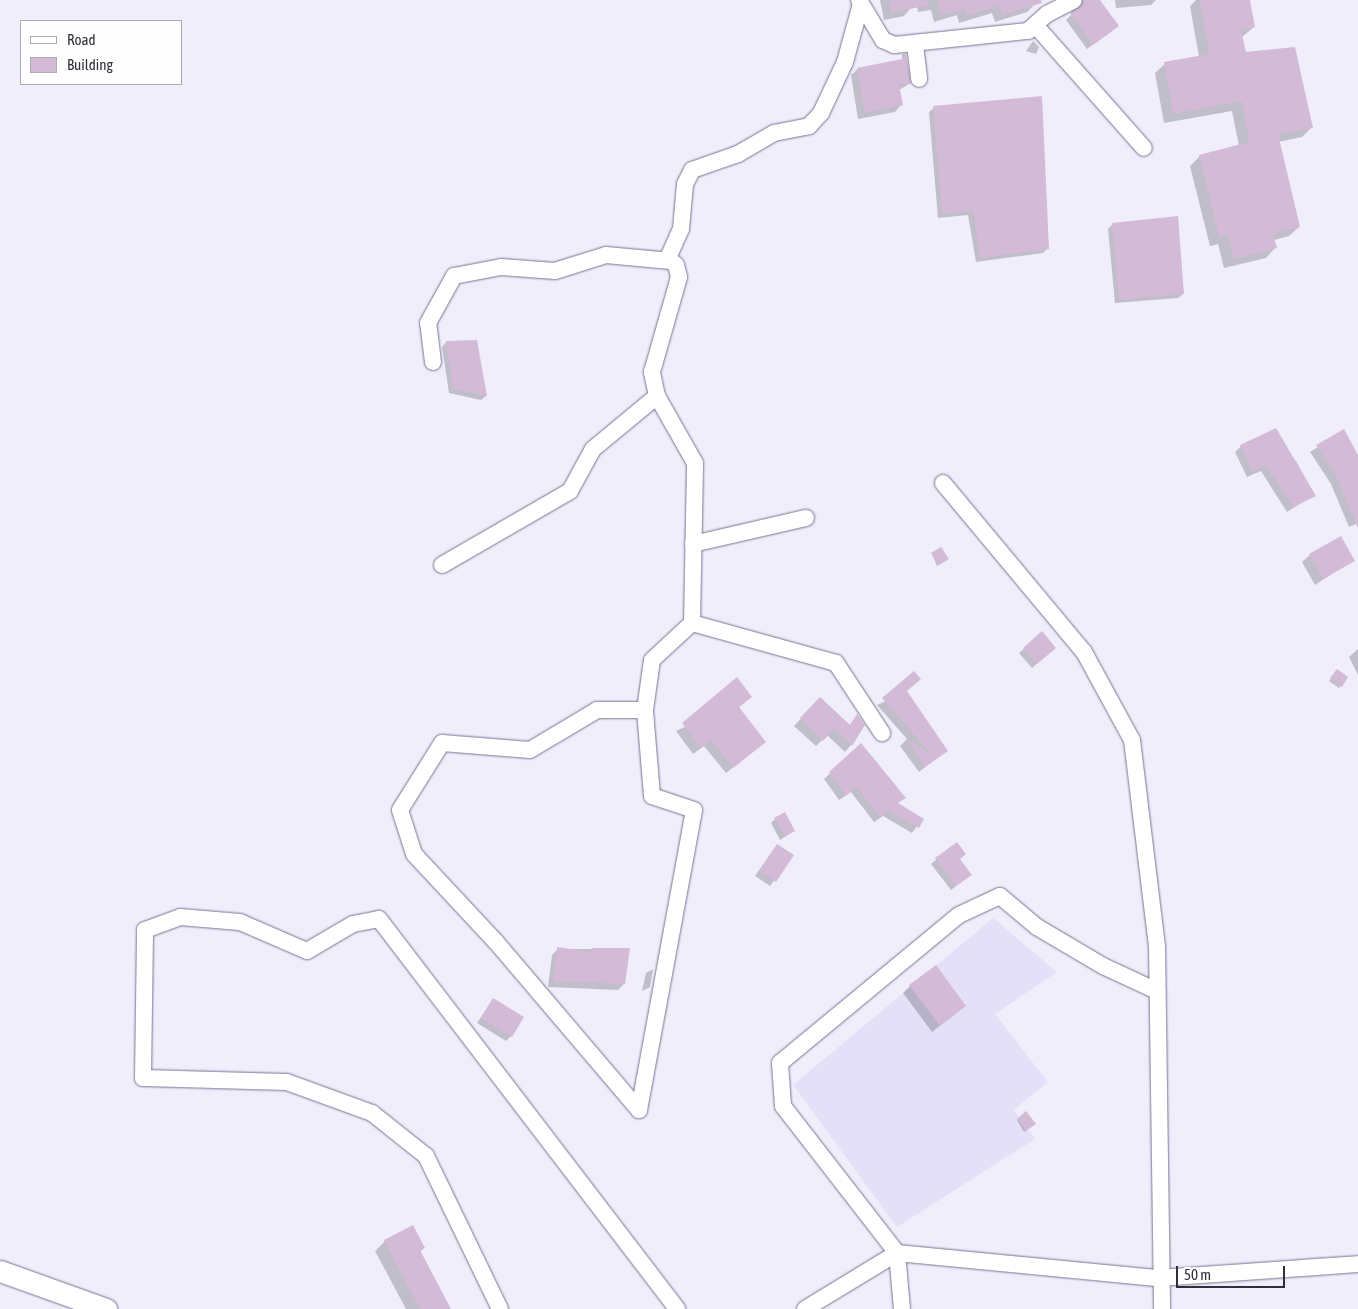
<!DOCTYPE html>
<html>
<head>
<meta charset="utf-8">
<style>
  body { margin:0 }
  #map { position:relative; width:1358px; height:1309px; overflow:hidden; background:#f1eefc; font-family:"Asap Condensed",sans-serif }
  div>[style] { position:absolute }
  .built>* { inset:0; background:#e4e0f8 }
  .shadow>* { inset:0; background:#0003 }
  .building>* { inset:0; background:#d3bad7 }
  .roads { filter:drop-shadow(0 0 1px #797391) drop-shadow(0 0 1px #797391) }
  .minor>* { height:16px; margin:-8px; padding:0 8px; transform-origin:8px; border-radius:8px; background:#fff }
  .tertiary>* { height:21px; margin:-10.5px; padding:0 10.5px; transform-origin:10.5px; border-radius:10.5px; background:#fff }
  span { translate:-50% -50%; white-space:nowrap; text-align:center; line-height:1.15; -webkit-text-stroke:4px #fefefe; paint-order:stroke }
  .legend { position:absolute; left:20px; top:20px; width:162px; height:65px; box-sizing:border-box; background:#fefefe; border:1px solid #acabb0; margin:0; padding:6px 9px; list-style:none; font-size:15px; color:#302e3a }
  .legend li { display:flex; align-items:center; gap:10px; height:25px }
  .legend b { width:25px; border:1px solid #acabb0 }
  .scale { position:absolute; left:1176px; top:1266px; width:109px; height:22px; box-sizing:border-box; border:2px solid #302e3a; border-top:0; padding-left:6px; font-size:15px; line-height:18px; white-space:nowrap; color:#302e3a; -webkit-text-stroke:4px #fefefe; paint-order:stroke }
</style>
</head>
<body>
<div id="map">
  <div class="built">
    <i style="clip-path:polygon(993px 918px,1057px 972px,995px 1014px,1048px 1082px,1014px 1110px,1035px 1139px,897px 1227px,793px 1085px)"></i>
  </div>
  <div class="shadow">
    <i style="clip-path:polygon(880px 0,912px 0,911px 8px,904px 16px,884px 20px)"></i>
    <i style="clip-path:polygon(916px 0,1034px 0,1035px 4px,1027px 12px,995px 22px,992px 13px,959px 23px,957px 15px,934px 22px,931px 10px,918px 12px)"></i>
    <i style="clip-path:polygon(1074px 0,1099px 0,1112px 31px,1087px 49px,1066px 20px,1079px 7px)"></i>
    <i style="clip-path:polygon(1115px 0,1156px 0,1151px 5px,1116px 8px)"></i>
    <i style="clip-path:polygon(1196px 0,1249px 0,1254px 27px,1242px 37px,1244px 53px,1311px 128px,1302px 137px,1278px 142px,1299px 227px,1289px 236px,1274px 240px,1275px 248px,1266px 258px,1224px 268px,1218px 244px,1210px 246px,1190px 166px,1200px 156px,1239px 146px,1232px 111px,1164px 123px,1155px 73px,1165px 64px,1199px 57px,1190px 6px)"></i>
    <i style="clip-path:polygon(1033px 41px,1039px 47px,1036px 54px,1026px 51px)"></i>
    <i style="clip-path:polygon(858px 69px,909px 84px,899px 90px,901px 105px,895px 112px,858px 119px,851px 75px)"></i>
    <i style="clip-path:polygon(934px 108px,1048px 248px,1043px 253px,976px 262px,968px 215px,938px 218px,929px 112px)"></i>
    <i style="clip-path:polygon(1113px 224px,1183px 294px,1178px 298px,1115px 303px,1108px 229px)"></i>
    <i style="clip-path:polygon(476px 341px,486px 396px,481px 400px,449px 393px,442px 347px,446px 342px)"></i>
    <i style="clip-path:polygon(1344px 431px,1358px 462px,1358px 523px,1349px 527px,1331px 484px,1310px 452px)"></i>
    <i style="clip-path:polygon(1241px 446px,1296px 461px,1314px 495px,1287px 512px,1261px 471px,1247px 477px,1235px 452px)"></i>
    <i style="clip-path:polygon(932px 554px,945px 561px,937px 566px)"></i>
    <i style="clip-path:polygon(1310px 555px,1353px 560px,1315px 585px,1302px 562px)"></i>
    <i style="clip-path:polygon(1024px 649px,1050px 652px,1032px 668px,1019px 653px)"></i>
    <i style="clip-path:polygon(1358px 649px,1358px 675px,1349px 657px)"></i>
    <i style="clip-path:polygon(1335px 673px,1341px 686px,1339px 688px,1329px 681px)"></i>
    <i style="clip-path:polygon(906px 692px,946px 751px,919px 772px,900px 746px,907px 739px,877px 705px)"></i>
    <i style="clip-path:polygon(750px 697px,738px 708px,765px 742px,726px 773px,704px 746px,693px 754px,676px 731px)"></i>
    <i style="clip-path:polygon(820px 699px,849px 726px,857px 716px,851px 745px,845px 752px,827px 735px,816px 746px,794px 726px)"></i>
    <i style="clip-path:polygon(861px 745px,904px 797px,897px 804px,922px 819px,912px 833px,883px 816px,874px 822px,851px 792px,839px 800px,824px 779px)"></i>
    <i style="clip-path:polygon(775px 819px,794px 831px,780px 840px,771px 823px)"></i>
    <i style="clip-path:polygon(956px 844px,965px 879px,951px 890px,931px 864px)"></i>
    <i style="clip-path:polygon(773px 850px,792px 856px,770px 886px,755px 876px)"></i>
    <i style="clip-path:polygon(558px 949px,593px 949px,624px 984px,618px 990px,548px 987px,552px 955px)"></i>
    <i style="clip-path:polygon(653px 969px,650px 987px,642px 991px,646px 973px)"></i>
    <i style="clip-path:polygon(910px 986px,965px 1006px,932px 1032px,903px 993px)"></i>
    <i style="clip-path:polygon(493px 999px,511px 1036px,506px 1041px,477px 1023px)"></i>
    <i style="clip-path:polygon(1017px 1120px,1034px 1124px,1024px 1132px)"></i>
    <i style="clip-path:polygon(385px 1241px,424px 1248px,420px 1252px,450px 1309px,406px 1309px,375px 1251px)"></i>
  </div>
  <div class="building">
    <i style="clip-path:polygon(888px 0,928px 0,929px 5px,891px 13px)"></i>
    <i style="clip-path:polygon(937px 0,1041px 0,1042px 3px,1002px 15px,999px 6px,966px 16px,964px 9px,942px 15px)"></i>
    <i style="clip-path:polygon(1084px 0,1100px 0,1119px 26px,1093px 45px,1070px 13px)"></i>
    <i style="clip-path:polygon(1200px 0,1250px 0,1255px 27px,1241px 30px,1246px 52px,1295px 47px,1313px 128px,1278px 134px,1300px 227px,1273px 234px,1277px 248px,1234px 259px,1228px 235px,1219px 237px,1199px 155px,1249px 142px,1242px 101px,1173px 114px,1164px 62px,1209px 54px)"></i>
    <i style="clip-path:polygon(902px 54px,906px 54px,911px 84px,899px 84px,903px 105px,865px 113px,857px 68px,902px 59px)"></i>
    <i style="clip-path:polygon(1042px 96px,1049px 249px,980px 258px,973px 211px,942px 214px,933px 106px)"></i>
    <i style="clip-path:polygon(1178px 216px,1184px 294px,1119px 300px,1112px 223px)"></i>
    <i style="clip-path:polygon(477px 340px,487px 396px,453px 389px,446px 341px)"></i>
    <i style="clip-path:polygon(1276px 428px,1316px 496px,1293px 507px,1267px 466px,1253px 472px,1240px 445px)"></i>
    <i style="clip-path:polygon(1344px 429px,1358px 455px,1358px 528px,1337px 478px,1316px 445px)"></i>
    <i style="clip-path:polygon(1341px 536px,1355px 561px,1323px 579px,1309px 554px)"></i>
    <i style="clip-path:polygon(941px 547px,949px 559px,939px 565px,931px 553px)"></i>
    <i style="clip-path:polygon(1042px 631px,1056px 648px,1037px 664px,1023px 648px)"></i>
    <i style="clip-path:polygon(1337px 669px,1348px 677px,1342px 687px,1330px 678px)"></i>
    <i style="clip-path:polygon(914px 671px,921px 679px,907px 691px,948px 751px,925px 767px,906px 738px,931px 754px,882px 698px)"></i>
    <i style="clip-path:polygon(737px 677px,752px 697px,739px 707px,766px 742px,733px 768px,711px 740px,701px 748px,682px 723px)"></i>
    <i style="clip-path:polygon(820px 697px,850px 725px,857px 714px,865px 725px,852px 746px,834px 729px,823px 741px,800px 718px)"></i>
    <i style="clip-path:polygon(861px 743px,906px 798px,898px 803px,924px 819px,919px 828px,889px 811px,880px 817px,857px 787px,845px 795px,829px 772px)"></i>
    <i style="clip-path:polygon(785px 812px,795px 831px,785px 836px,774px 818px)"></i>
    <i style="clip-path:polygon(957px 842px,966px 854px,960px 859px,972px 875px,956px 886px,935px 858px)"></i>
    <i style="clip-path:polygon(777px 844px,794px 855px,776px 882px,759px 871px)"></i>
    <i style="clip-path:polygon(557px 947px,592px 952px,592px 948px,630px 948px,625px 984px,553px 981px)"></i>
    <i style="clip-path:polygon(936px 965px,966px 1006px,940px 1026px,909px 985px)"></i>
    <i style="clip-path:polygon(493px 998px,524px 1017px,512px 1037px,481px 1018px)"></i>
    <i style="clip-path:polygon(1026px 1111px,1036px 1124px,1026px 1131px,1017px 1119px)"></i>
    <i style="clip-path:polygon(413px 1225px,425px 1248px,420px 1250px,451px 1309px,420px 1309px,384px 1240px)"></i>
  </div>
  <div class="roads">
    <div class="minor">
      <i style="left:859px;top:0;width:47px;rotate:59deg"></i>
      <i style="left:883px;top:40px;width:12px;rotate:24deg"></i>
      <i style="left:894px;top:45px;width:135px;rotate:-6deg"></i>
      <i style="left:1028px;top:31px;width:25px;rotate:-42deg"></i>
      <i style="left:1047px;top:14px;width:30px;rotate:-27deg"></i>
      <i style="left:1035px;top:25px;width:164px;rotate:48.5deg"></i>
      <i style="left:915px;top:45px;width:34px;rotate:83deg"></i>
      <i style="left:433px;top:362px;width:39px;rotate:-97deg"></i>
      <i style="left:428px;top:323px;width:54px;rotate:-61deg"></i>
      <i style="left:454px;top:276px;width:48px;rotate:-10.8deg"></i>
      <i style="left:501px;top:267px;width:54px;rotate:4.2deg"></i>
      <i style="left:555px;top:271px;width:53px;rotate:-17.4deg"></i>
      <i style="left:606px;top:255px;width:65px;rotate:5.3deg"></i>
      <i style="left:943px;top:483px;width:220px;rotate:50.2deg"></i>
      <i style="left:1084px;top:652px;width:100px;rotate:61.4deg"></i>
      <i style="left:1132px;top:740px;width:208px;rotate:83.1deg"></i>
      <i style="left:1157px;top:946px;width:363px;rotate:89.2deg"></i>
      <i style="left:693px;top:544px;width:116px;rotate:-13deg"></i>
      <i style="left:442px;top:565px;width:148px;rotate:-30deg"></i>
      <i style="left:570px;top:491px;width:48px;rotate:-61.3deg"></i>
      <i style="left:593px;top:449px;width:83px;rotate:-39.6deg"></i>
      <i style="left:692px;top:623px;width:149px;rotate:15.5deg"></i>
      <i style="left:836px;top:663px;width:84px;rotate:56.7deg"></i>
      <i style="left:639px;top:1110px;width:305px;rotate:-79.6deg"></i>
      <i style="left:694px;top:810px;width:44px;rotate:-161.6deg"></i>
      <i style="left:652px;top:796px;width:86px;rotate:-94.7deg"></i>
      <i style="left:645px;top:710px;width:50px;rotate:-82deg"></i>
      <i style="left:652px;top:660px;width:54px;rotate:-42.8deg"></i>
      <i style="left:692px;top:623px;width:160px;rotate:-88.9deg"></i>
      <i style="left:695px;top:463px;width:77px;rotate:-119.6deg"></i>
      <i style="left:657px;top:396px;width:25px;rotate:-102deg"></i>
      <i style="left:652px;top:372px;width:99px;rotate:-74.1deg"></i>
      <i style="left:679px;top:277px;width:12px;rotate:-104deg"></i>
      <i style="left:676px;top:265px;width:11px;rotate:-139deg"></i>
      <i style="left:668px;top:258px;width:32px;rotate:-66deg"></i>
      <i style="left:681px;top:229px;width:45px;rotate:-84.9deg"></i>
      <i style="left:685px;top:184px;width:16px;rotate:-63deg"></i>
      <i style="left:692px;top:170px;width:49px;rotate:-19.2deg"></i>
      <i style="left:738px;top:154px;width:42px;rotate:-30.3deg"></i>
      <i style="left:774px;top:133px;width:36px;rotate:-11deg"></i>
      <i style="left:809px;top:126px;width:18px;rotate:-47deg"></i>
      <i style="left:821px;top:113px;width:56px;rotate:-64.8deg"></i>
      <i style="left:845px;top:62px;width:57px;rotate:-74.7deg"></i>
      <i style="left:639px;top:1110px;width:221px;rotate:-130.4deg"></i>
      <i style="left:496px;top:942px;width:120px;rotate:-133deg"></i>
      <i style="left:414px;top:854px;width:46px;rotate:-107.7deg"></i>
      <i style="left:400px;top:810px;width:79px;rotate:-57.9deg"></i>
      <i style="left:442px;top:743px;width:88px;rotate:4.5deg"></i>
      <i style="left:530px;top:750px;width:78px;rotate:-30.8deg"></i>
      <i style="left:597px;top:710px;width:48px"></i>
      <i style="left:500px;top:1309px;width:170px;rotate:-115.8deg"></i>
      <i style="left:426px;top:1156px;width:69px;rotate:-141.5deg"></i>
      <i style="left:372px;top:1113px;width:90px;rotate:-160deg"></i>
      <i style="left:287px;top:1082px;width:144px;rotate:-178.4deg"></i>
      <i style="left:143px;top:1078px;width:148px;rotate:-89.2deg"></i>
      <i style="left:145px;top:930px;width:37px;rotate:-20deg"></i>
      <i style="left:180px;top:917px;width:60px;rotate:4.8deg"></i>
      <i style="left:240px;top:922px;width:73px;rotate:23.4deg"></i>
      <i style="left:307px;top:951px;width:53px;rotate:-30.4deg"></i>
      <i style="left:353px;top:924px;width:26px;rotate:-11deg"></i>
      <i style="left:379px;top:919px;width:491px;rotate:52.6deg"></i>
      <i style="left:805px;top:1309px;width:108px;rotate:-31.3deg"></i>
      <i style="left:897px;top:1253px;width:263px;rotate:5.5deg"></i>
      <i style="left:1159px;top:1278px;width:199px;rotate:-4deg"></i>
      <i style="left:902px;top:1309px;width:56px;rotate:-95.1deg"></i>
      <i style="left:897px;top:1253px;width:186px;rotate:-127.8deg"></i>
      <i style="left:783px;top:1106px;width:43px;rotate:-94deg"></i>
      <i style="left:780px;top:1063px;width:232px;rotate:-39.6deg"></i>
      <i style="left:959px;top:915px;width:45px;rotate:-24.9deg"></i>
      <i style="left:1000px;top:896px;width:48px;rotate:40deg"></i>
      <i style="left:1037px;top:927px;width:77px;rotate:30.6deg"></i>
      <i style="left:1103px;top:966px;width:60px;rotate:24.8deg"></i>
    </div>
    <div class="tertiary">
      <i style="left:0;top:1271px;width:113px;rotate:19.7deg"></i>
    </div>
  </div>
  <ul class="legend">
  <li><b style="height:6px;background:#fff"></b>Road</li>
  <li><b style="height:14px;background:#d3bad7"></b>Building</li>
  </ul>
  <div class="scale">50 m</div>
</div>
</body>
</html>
